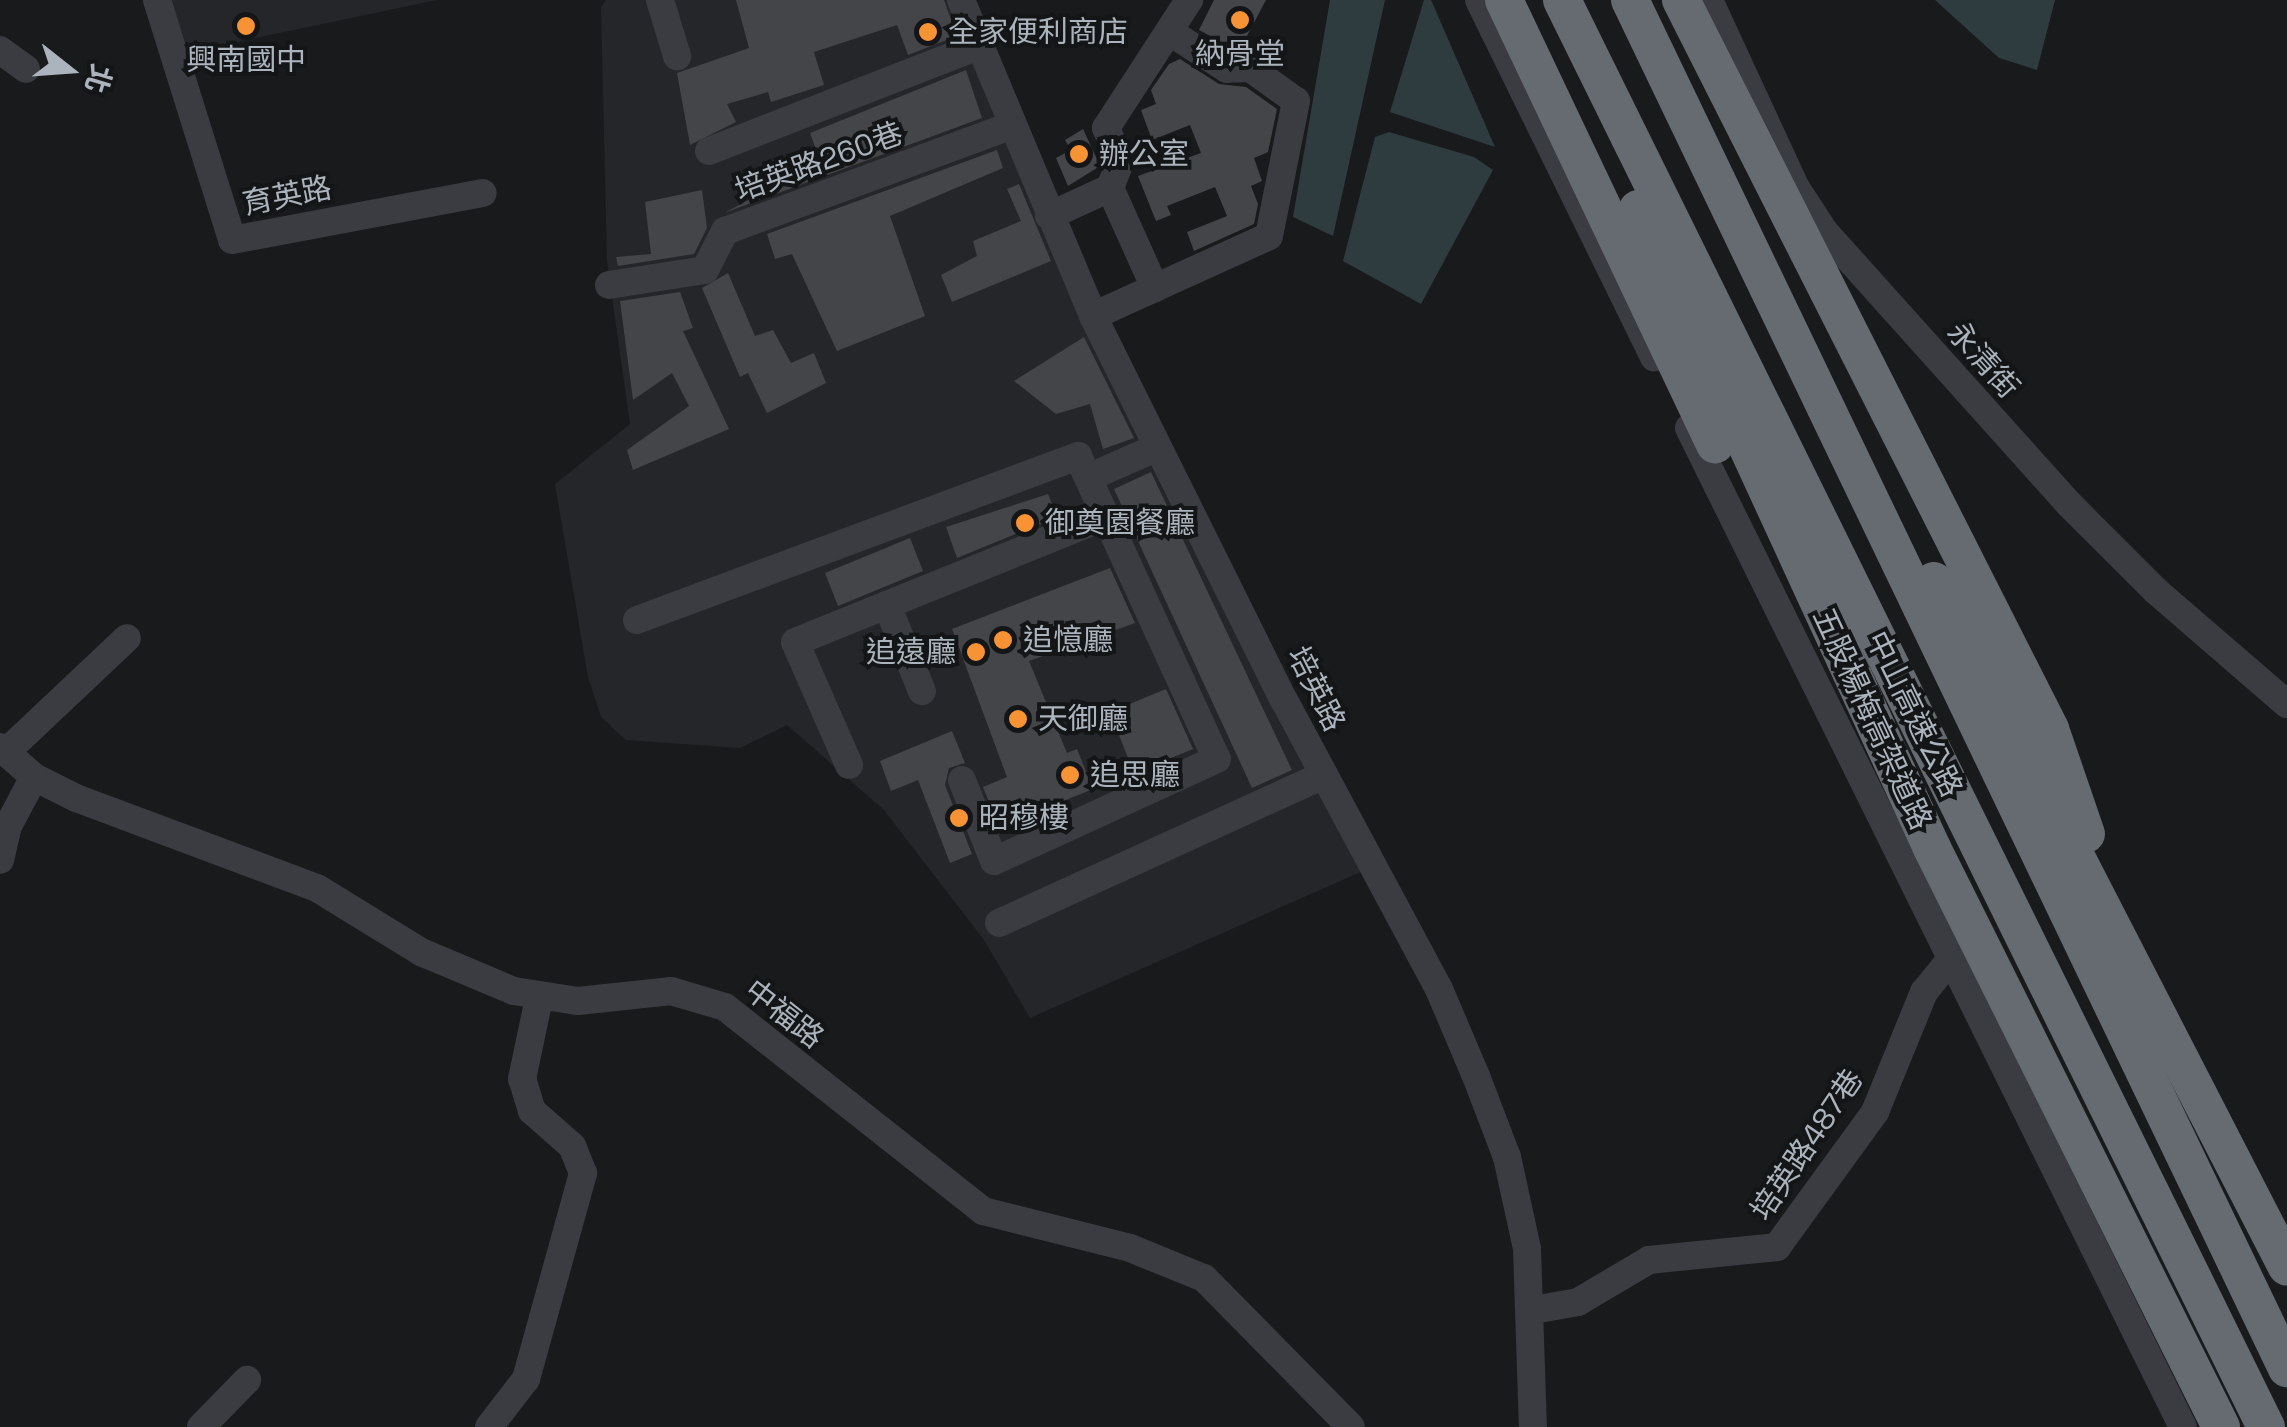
<!DOCTYPE html>
<html>
<head>
<meta charset="utf-8">
<style>
  body { margin:0 }
  #map { position:relative; width:2287px; height:1427px; overflow:hidden; background:#191a1c; font-family:"Space Grotesk","Noto Sans TC",sans-serif }
  div>[style] { position:absolute }
  .built>* { inset:0; background:#252629 }
  .water>* { inset:0; background:#2e3c40 }
  .building>* { inset:0; background:#434549 }
  .minor>* { height:28px; margin:-14px; padding:0 14px; transform-origin:14px; border-radius:14px; background:#3a3c41 }
  .highway>* { height:38px; margin:-19px; padding:0 19px; transform-origin:19px; border-radius:19px; background:#666b72 }
  .dots>* { width:28px; height:28px; translate:-50% -50%; box-sizing:border-box; border:5px solid #141517; border-radius:50% }
  span { translate:-50% -50%; white-space:nowrap; text-align:center; line-height:1.15; -webkit-text-stroke:8px #141517; paint-order:stroke }
  .poi-label { font-size:30px; color:#abb3bc }
  .left { translate:0 -50%; text-align:left }
  .right { translate:-100% -50%; text-align:right }
  .street-label { font-size:30px; color:#abb3bc }
  .north { position:absolute; left:20px; top:20px; width:100px; height:100px; -webkit-text-stroke:8px #141517; paint-order:stroke; rotate:107deg; font-size:28px; font-weight:700; line-height:40px; text-align:center; color:#abb3bc }
  .north::after { content:''; display:block; margin:auto; width:35px; height:45px; background:#abb3bc; clip-path:polygon(50% 0,100% 100%,50% 72%,0 100%) }
</style>
</head>
<body>
<div id="map">
  <div class="built">
    <i style="clip-path:polygon(170px 0,437px 0,189px 52px)"></i>
    <i style="clip-path:polygon(606px 0,951px 0,1363px 871px,1030px 1018px,984px 940px,884px 810px,787px 725px,740px 748px,626px 740px,601px 717px,588px 677px,555px 484px,630px 424px,607px 261px,601px 7px)"></i>
  </div>
  <div class="water">
    <i style="clip-path:polygon(1330px 0,1385px 0,1333px 236px,1293px 217px)"></i>
    <i style="clip-path:polygon(1424px 0,1431px 0,1495px 147px,1390px 112px)"></i>
    <i style="clip-path:polygon(1935px 0,2055px 0,2037px 70px,1999px 58px)"></i>
    <i style="clip-path:polygon(1389px 132px,1474px 157px,1493px 170px,1421px 304px,1343px 261px,1375px 137px)"></i>
  </div>
  <div class="building">
    <i style="clip-path:polygon(736px 0,944px 0,957px 36px,908px 55px,897px 25px,814px 52px,824px 85px,771px 102px,768px 92px,727px 104px,736px 122px,690px 145px,677px 73px,749px 48px)"></i>
    <i style="clip-path:polygon(1214px 0,1266px 0,1239px 51px,1199px 30px)"></i>
    <i style="clip-path:polygon(1180px 59px,1219px 84px,1246px 87px,1277px 109px,1268px 152px,1254px 158px,1262px 181px,1251px 186px,1258px 204px,1254px 224px,1194px 251px,1187px 232px,1227px 216px,1215px 187px,1167px 206px,1171px 215px,1156px 221px,1138px 176px,1201px 153px,1190px 125px,1152px 140px,1141px 110px,1156px 104px,1151px 90px,1169px 64px)"></i>
    <i style="clip-path:polygon(966px 70px,982px 118px,724px 213px,754px 197px,752px 190px,821px 164px,810px 133px)"></i>
    <i style="clip-path:polygon(1083px 129px,1100px 166px,1068px 186px,1056px 158px,1071px 150px,1065px 140px)"></i>
    <i style="clip-path:polygon(997px 150px,1003px 168px,890px 216px,925px 316px,837px 351px,792px 254px,775px 259px,767px 234px)"></i>
    <i style="clip-path:polygon(1019px 184px,1051px 261px,952px 302px,941px 275px,977px 256px,973px 241px,1021px 221px,1007px 189px)"></i>
    <i style="clip-path:polygon(702px 190px,707px 228px,694px 254px,618px 266px,616px 257px,651px 254px,645px 202px)"></i>
    <i style="clip-path:polygon(728px 273px,755px 336px,773px 330px,791px 363px,814px 353px,826px 383px,767px 413px,748px 373px,740px 377px,702px 288px)"></i>
    <i style="clip-path:polygon(680px 292px,693px 328px,683px 331px,729px 429px,633px 470px,627px 450px,689px 406px,672px 373px,633px 400px,620px 301px)"></i>
    <i style="clip-path:polygon(1084px 337px,1134px 438px,1103px 449px,1090px 404px,1056px 414px,1014px 381px)"></i>
    <i style="clip-path:polygon(1151px 472px,1292px 770px,1252px 788px,1114px 489px)"></i>
    <i style="clip-path:polygon(1048px 494px,1057px 517px,957px 558px,946px 527px)"></i>
    <i style="clip-path:polygon(910px 538px,923px 571px,838px 606px,825px 573px)"></i>
    <i style="clip-path:polygon(1110px 568px,1135px 623px,1029px 661px,1067px 753px,1077px 749px,1093px 789px,999px 827px,983px 787px,1007px 777px,952px 629px)"></i>
    <i style="clip-path:polygon(1166px 689px,1193px 749px,1134px 773px,1110px 712px)"></i>
    <i style="clip-path:polygon(952px 731px,965px 763px,949px 768px,945px 785px,972px 854px,950px 863px,918px 780px,891px 791px,880px 761px)"></i>
  </div>
  <div class="minor">
    <i style="left:157px;top:0;width:251px;rotate:72.6deg"></i>
    <i style="left:232px;top:240px;width:255px;rotate:-10.6deg"></i>
    <i style="left:660px;top:0;width:59px;rotate:73.1deg"></i>
    <i style="left:961px;top:0;width:342px;rotate:67.3deg"></i>
    <i style="left:1093px;top:316px;width:429px;rotate:63.6deg"></i>
    <i style="left:1284px;top:700px;width:328px;rotate:61.8deg"></i>
    <i style="left:1439px;top:989px;width:95px;rotate:67deg"></i>
    <i style="left:1476px;top:1076px;width:87px;rotate:69.1deg"></i>
    <i style="left:1507px;top:1157px;width:94px;rotate:77.7deg"></i>
    <i style="left:1527px;top:1249px;width:178px;rotate:88.1deg"></i>
    <i style="left:1479px;top:0;width:398px;rotate:63.9deg"></i>
    <i style="left:1709px;top:0;width:207px;rotate:65.2deg"></i>
    <i style="left:1796px;top:188px;width:51px;rotate:56.9deg"></i>
    <i style="left:1824px;top:231px;width:367px;rotate:48.1deg"></i>
    <i style="left:2069px;top:504px;width:123px;rotate:45deg"></i>
    <i style="left:2156px;top:591px;width:173px;rotate:40.8deg"></i>
    <i style="left:0;top:50px;width:32px;rotate:36deg"></i>
    <i style="left:709px;top:151px;width:290px;rotate:-21.3deg"></i>
    <i style="left:1110px;top:188px;width:110px;rotate:65.8deg"></i>
    <i style="left:1049px;top:216px;width:67px;rotate:-24.7deg"></i>
    <i style="left:1110px;top:188px;width:28px;rotate:-69deg"></i>
    <i style="left:1120px;top:162px;width:37px;rotate:-112deg"></i>
    <i style="left:1106px;top:128px;width:153px;rotate:-57deg"></i>
    <i style="left:609px;top:285px;width:97px;rotate:-8.9deg"></i>
    <i style="left:705px;top:270px;width:44px;rotate:-62.9deg"></i>
    <i style="left:725px;top:231px;width:305px;rotate:-20.2deg"></i>
    <i style="left:1093px;top:316px;width:193px;rotate:-24.4deg"></i>
    <i style="left:1269px;top:236px;width:138px;rotate:-78.7deg"></i>
    <i style="left:1296px;top:101px;width:57px;rotate:-144.3deg"></i>
    <i style="left:1250px;top:68px;width:23px;rotate:178deg"></i>
    <i style="left:1227px;top:69px;width:68px;rotate:-147deg"></i>
    <i style="left:1689px;top:428px;width:1114px;rotate:63.69deg"></i>
    <i style="left:1090px;top:477px;width:74px;rotate:-23.8deg"></i>
    <i style="left:887px;top:605px;width:93px;rotate:67.9deg"></i>
    <i style="left:637px;top:620px;width:471px;rotate:-20.4deg"></i>
    <i style="left:1078px;top:456px;width:333px;rotate:65.4deg"></i>
    <i style="left:1217px;top:759px;width:245px;rotate:155.4deg"></i>
    <i style="left:994px;top:861px;width:87px;rotate:-111.6deg"></i>
    <i style="left:0;top:747px;width:45px;rotate:41.4deg"></i>
    <i style="left:34px;top:777px;width:47px;rotate:26.6deg"></i>
    <i style="left:76px;top:798px;width:257px;rotate:20.5deg"></i>
    <i style="left:317px;top:888px;width:122px;rotate:31.6deg"></i>
    <i style="left:421px;top:952px;width:101px;rotate:22.8deg"></i>
    <i style="left:514px;top:991px;width:65px;rotate:8.9deg"></i>
    <i style="left:578px;top:1001px;width:94px;rotate:-6.1deg"></i>
    <i style="left:671px;top:991px;width:56px;rotate:16.5deg"></i>
    <i style="left:725px;top:1007px;width:329px;rotate:38.3deg"></i>
    <i style="left:983px;top:1211px;width:152px;rotate:14.1deg"></i>
    <i style="left:1130px;top:1248px;width:80px;rotate:22.1deg"></i>
    <i style="left:1204px;top:1278px;width:209px;rotate:45.4deg"></i>
    <i style="left:6px;top:752px;width:166px;rotate:-43.3deg"></i>
    <i style="left:849px;top:765px;width:134px;rotate:-113.7deg"></i>
    <i style="left:795px;top:642px;width:336px;rotate:-22deg"></i>
    <i style="left:0;top:860px;width:35px;rotate:-77deg"></i>
    <i style="left:8px;top:826px;width:55px;rotate:-62deg"></i>
    <i style="left:999px;top:923px;width:357px;rotate:-24.5deg"></i>
    <i style="left:1533px;top:1310px;width:46px;rotate:-10.1deg"></i>
    <i style="left:1578px;top:1302px;width:82px;rotate:-30.6deg"></i>
    <i style="left:1649px;top:1260px;width:129px;rotate:-5.8deg"></i>
    <i style="left:1777px;top:1247px;width:167px;rotate:-54deg"></i>
    <i style="left:1875px;top:1112px;width:130px;rotate:-67.8deg"></i>
    <i style="left:1924px;top:992px;width:43px;rotate:-50.7deg"></i>
    <i style="left:201px;top:1427px;width:66px;rotate:-45.6deg"></i>
    <i style="left:489px;top:1427px;width:61px;rotate:-52.4deg"></i>
    <i style="left:526px;top:1379px;width:214px;rotate:-74.5deg"></i>
    <i style="left:583px;top:1173px;width:29px;rotate:-112deg"></i>
    <i style="left:572px;top:1146px;width:53px;rotate:-138.8deg"></i>
    <i style="left:532px;top:1111px;width:34px;rotate:-107deg"></i>
    <i style="left:522px;top:1079px;width:83px;rotate:-78.1deg"></i>
  </div>
  <div class="highway">
    <i style="left:1504px;top:0;width:492px;rotate:64.6deg"></i>
    <i style="left:1562px;top:0;width:1591px;rotate:63.74deg"></i>
    <i style="left:1630px;top:0;width:1518px;rotate:64.35deg"></i>
    <i style="left:1681px;top:0;width:817px;rotate:63.15deg"></i>
    <i style="left:2050px;top:729px;width:111px;rotate:71.1deg"></i>
    <i style="left:1638px;top:209px;width:703px;rotate:65.29deg"></i>
    <i style="left:1932px;top:848px;width:647px;rotate:63.47deg"></i>
    <i style="left:1934px;top:581px;width:771px;rotate:62.77deg"></i>
  </div>
  <div class="dots">
    <i style="left:1240px;top:20px;background:#f89335"></i>
    <i style="left:246px;top:26px;background:#f89335"></i>
    <i style="left:928px;top:32px;background:#f89335"></i>
    <i style="left:1079px;top:154px;background:#f89335"></i>
    <i style="left:1025px;top:523px;background:#f89335"></i>
    <i style="left:1003px;top:640px;background:#f89335"></i>
    <i style="left:976px;top:652px;background:#f89335"></i>
    <i style="left:1018px;top:719px;background:#f89335"></i>
    <i style="left:1070px;top:775px;background:#f89335"></i>
    <i style="left:959px;top:818px;background:#f89335"></i>
  </div>
  <div class="poi-label">
    <span class="left" style="left:948px;top:32px">全家便利商店</span>
    <span style="left:1240px;top:54px">納骨堂</span>
    <span style="left:246px;top:60px">興南國中</span>
    <span class="left" style="left:1099px;top:154px">辦公室</span>
    <span class="left" style="left:1045px;top:523px">御奠園餐廳</span>
    <span class="left" style="left:1023px;top:640px">追憶廳</span>
    <span class="right" style="left:956px;top:652px">追遠廳</span>
    <span class="left" style="left:1038px;top:719px">天御廳</span>
    <span class="left" style="left:1090px;top:775px">追思廳</span>
    <span class="left" style="left:979px;top:818px">昭穆樓</span>
  </div>
  <div class="street-label">
    <span style="left:819px;top:162px;rotate:-20deg">培英路260巷</span>
    <span style="left:287px;top:196px;rotate:-11deg">育英路</span>
    <span style="left:1983px;top:360px;rotate:48deg">永清街</span>
    <span style="left:1316px;top:689px;rotate:63deg">培英路</span>
    <span style="left:1914px;top:714px;rotate:64deg">中山高速公路</span>
    <span style="left:1872px;top:719px;rotate:65deg">五股楊梅高架道路</span>
    <span style="left:784px;top:1014px;rotate:38deg">中福路</span>
    <span style="left:1807px;top:1145px;rotate:-56deg">培英路487巷</span>
  </div>
  <div class="north">北</div>
</div>
</body>
</html>
